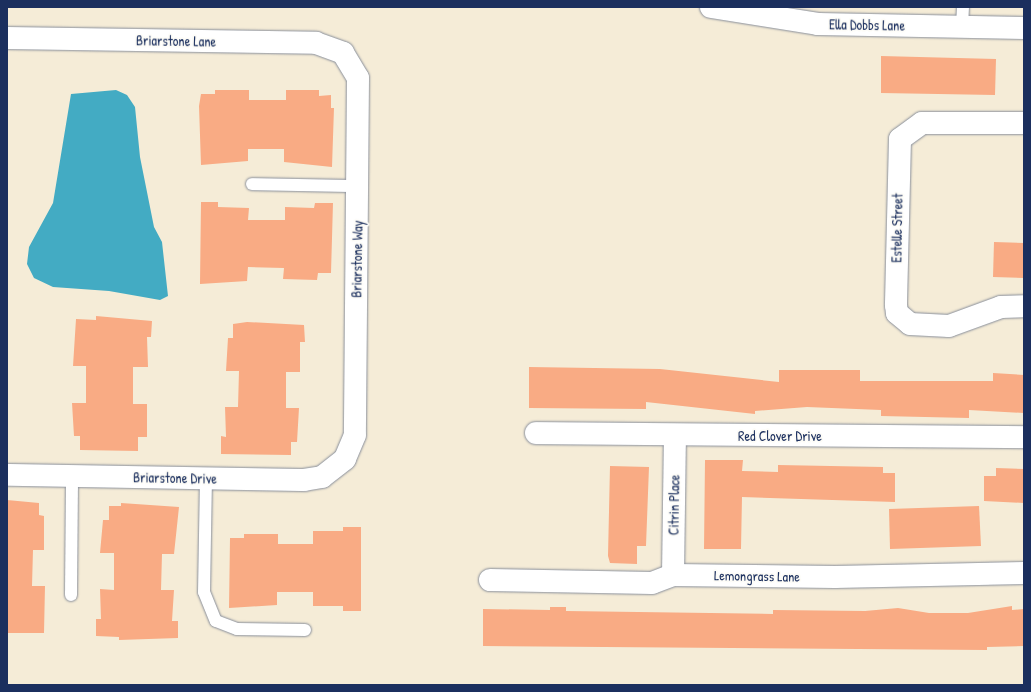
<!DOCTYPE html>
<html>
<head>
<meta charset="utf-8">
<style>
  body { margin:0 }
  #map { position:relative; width:1031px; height:692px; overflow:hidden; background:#f5ecd7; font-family:"Patrick Hand",sans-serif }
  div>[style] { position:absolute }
  .water>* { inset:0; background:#43abc3 }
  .building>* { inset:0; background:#f9ab84 }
  .roads { filter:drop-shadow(0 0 1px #888e9a) drop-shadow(0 0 1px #888e9a) }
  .service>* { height:12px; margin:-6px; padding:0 6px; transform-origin:6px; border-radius:6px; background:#fff }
  .minor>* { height:22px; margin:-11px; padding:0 11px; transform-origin:11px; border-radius:11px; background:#fff }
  span { translate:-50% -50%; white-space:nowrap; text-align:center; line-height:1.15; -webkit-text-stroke:3.5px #fdfcf7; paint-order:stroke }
  .street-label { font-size:14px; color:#1b2f5e }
  .frame { position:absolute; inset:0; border:8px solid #1b2f5e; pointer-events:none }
</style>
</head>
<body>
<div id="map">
  <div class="water">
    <i style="clip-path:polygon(116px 90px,127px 95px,135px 107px,140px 157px,154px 227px,162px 242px,168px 296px,160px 300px,109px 291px,53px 287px,34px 278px,27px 264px,29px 247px,53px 203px,71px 94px)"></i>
  </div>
  <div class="building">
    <i style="clip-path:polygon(881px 56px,996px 59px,995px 95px,881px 93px)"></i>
    <i style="clip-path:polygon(215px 90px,249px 90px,249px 100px,286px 100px,286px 90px,319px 90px,319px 96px,331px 95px,331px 108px,334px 108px,332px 167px,284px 162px,284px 149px,248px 149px,248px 161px,201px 165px,199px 106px,201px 94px,215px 94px)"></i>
    <i style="clip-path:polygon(201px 202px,218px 202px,218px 207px,249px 208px,248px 220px,285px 220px,285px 207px,314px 208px,315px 203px,333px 203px,331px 273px,318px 273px,317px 280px,283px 279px,284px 268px,248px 267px,247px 281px,200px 284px)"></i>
    <i style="clip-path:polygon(994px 242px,1024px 243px,1024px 278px,993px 277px)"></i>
    <i style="clip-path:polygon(96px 316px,152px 321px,151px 337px,147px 337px,148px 367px,133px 367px,133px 404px,147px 404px,147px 437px,138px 437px,138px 451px,80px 450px,80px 436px,74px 436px,72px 403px,86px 403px,86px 366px,73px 366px,76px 319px,96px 320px)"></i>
    <i style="clip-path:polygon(247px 322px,304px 325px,305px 342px,300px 342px,300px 372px,286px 372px,286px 408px,299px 408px,297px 442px,291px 442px,291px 455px,221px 454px,221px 436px,226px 437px,225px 407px,238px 407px,239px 371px,226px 371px,228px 338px,233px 338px,233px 324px)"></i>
    <i style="clip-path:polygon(529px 367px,660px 369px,779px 382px,779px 370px,860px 370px,860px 381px,993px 381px,993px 373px,1024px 375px,1024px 413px,969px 410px,969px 418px,881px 416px,881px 410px,807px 407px,755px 411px,755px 414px,646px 402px,646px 409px,529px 408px)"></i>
    <i style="clip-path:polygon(705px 460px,743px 460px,742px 471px,778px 472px,778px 465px,883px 467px,883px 473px,895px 473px,895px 502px,742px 497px,741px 549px,704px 549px)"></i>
    <i style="clip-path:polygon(610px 466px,649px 467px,646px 546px,637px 546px,637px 564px,610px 563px,608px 556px)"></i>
    <i style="clip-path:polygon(996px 468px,1024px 469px,1024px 503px,984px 501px,984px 476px,996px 476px)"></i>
    <i style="clip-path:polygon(7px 500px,39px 503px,39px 515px,44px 516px,44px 550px,33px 550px,32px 586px,45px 586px,44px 633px,7px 633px)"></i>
    <i style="clip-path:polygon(121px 503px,179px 507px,174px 554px,162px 554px,161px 590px,174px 590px,172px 621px,178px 621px,178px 638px,119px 640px,119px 637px,96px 636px,96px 619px,101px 619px,100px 589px,114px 590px,114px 553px,100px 553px,103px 520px,109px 520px,109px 506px,121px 506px)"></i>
    <i style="clip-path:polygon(979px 506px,981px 546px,890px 549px,889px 509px)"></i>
    <i style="clip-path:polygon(343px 527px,361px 527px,361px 611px,343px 611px,343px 606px,313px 606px,313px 592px,277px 592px,277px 605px,229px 608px,230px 538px,244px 538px,244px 534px,278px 534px,278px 544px,313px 544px,313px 531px,343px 531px)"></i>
    <i style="clip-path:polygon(1012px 606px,1012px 610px,1024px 609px,1024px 646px,987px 647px,987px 650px,483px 646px,483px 609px,550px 610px,550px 607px,566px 607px,566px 611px,773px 614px,773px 610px,865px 611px,898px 608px,929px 613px,968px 613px)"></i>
  </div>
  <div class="roads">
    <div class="service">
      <i style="left:962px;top:26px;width:19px;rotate:-87deg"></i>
      <i style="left:252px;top:184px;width:105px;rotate:1.1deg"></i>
      <i style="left:206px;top:478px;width:114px;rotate:91deg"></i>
      <i style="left:204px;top:592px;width:31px;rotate:68deg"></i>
      <i style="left:216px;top:621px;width:22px;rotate:21deg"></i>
      <i style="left:237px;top:629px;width:68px;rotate:0.8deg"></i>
      <i style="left:71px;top:595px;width:119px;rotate:-89.5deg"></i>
    </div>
    <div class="minor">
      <i style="left:711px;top:7px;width:108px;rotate:9deg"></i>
      <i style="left:818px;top:24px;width:206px;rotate:1.1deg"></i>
      <i style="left:7px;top:38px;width:309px;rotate:0.9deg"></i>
      <i style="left:316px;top:43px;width:29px;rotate:20deg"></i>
      <i style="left:343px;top:53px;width:29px;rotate:59deg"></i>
      <i style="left:358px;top:78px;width:357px;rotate:90.5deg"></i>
      <i style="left:355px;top:435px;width:26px;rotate:113deg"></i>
      <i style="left:345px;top:459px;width:29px;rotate:142deg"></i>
      <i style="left:322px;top:477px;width:18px;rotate:171deg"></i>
      <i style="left:304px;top:480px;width:297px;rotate:-179deg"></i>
      <i style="left:1024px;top:123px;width:102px;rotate:180deg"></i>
      <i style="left:922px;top:123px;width:27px;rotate:144deg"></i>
      <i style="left:900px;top:139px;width:166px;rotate:91.4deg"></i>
      <i style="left:896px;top:305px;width:8px;rotate:83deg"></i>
      <i style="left:897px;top:313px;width:17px;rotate:40deg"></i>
      <i style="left:910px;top:324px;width:39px;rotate:3deg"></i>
      <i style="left:949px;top:326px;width:55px;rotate:-20.1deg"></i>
      <i style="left:1001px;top:307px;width:23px;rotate:-2deg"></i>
      <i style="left:536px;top:433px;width:488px;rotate:0.5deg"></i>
      <i style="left:673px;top:575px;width:140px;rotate:-89.2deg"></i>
      <i style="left:490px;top:580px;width:162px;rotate:1.1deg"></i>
      <i style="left:652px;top:583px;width:22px;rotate:-21deg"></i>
      <i style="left:673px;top:575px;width:162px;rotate:0.7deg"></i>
      <i style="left:835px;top:577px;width:189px;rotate:-1.2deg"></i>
    </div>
  </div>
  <div class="street-label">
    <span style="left:867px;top:25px;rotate:1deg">Ella Dobbs Lane</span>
    <span style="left:176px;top:41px;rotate:1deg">Briarstone Lane</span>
    <span style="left:897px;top:228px;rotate:-89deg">Estelle Street</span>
    <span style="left:357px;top:259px;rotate:-89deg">Briarstone Way</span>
    <span style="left:780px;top:436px">Red Clover Drive</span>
    <span style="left:175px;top:478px;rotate:1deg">Briarstone Drive</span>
    <span style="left:674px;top:505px;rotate:-89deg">Citrin Place</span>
    <span style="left:757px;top:576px;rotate:1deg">Lemongrass Lane</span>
  </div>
  <div class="frame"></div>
</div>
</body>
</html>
